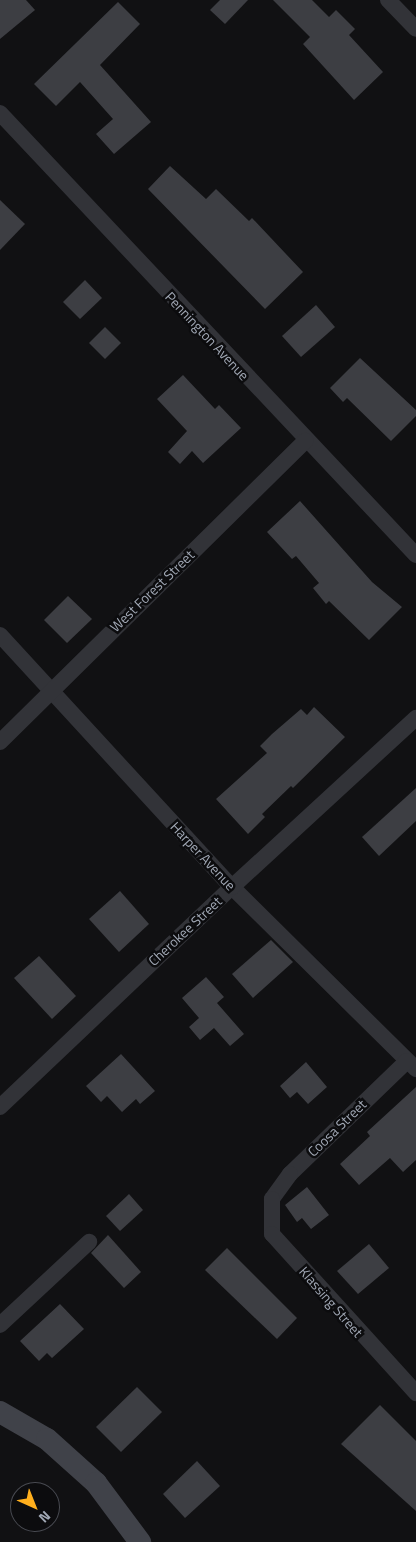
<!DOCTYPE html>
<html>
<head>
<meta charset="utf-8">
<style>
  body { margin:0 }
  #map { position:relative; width:416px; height:1542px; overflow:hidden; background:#111113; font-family:"Titillium Web",sans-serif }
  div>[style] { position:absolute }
  .building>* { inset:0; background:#3d3e43 }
  .minor>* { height:16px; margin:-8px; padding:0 8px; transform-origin:8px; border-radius:8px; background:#323338 }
  .secondary>* { height:22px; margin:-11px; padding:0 11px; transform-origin:11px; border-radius:11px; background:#404249 }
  span { translate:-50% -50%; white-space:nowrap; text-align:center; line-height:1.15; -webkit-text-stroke:5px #0c0c0e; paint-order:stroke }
  .street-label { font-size:14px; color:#a1a8b5 }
  .north { position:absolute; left:10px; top:1482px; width:50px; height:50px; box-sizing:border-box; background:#0c0c0e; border:1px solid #484a51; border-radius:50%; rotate:136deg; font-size:14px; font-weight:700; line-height:20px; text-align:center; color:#a1a8b5 }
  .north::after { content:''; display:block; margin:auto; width:18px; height:22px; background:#ffaf1d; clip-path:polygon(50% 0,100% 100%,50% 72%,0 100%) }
</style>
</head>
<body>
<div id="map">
  <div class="building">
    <i style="clip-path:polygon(0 0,26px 0,35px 10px,0 39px)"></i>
    <i style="clip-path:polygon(220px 0,248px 0,225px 24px,210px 10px)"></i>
    <i style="clip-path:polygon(273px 0,312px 0,329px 17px,336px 10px,355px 29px,349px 35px,383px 72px,354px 100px,303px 44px,310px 37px)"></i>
    <i style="clip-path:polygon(118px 2px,140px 24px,100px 65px,151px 122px,114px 154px,96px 134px,113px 119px,80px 82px,56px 106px,34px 84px)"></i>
    <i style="clip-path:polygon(170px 166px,206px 199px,216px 189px,249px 221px,252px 218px,303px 272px,265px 309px,148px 189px)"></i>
    <i style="clip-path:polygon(0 200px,25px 224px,0 250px)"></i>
    <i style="clip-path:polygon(85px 280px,102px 298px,80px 319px,63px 302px)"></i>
    <i style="clip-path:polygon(316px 305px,335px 327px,301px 357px,282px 336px)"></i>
    <i style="clip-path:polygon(105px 327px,121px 343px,105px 359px,89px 343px)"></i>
    <i style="clip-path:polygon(360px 358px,416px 410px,416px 416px,391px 441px,347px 398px,343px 402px,330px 388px)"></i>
    <i style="clip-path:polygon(183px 375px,215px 409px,219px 405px,241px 428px,203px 463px,192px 451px,180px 464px,168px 452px,187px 431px,157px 399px)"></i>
    <i style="clip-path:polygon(300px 501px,372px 582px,402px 607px,369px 640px,329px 601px,326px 604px,313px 588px,319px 583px,296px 556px,292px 559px,267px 532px)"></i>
    <i style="clip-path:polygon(68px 596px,92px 619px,67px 643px,44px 620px)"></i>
    <i style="clip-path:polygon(314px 707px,345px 737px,293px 788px,291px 786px,262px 814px,265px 817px,248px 834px,216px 799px,267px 753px,260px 746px,272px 734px,301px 709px,307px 715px)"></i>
    <i style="clip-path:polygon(416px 788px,416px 821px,379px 856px,362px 837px)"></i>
    <i style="clip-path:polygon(120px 891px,149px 924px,119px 952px,89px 919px)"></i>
    <i style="clip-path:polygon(271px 940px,293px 962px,253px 998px,232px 974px)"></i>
    <i style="clip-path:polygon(39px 956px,76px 996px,52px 1019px,14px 978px)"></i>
    <i style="clip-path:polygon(206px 977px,224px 997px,217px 1003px,244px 1034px,230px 1046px,214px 1028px,200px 1040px,189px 1027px,199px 1018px,182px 998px)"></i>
    <i style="clip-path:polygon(121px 1054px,155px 1091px,140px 1104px,136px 1099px,122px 1112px,107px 1096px,101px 1102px,86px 1086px)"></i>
    <i style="clip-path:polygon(306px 1062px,327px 1087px,308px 1104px,297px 1092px,290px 1098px,280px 1086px)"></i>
    <i style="clip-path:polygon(416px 1087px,416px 1160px,403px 1172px,390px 1158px,359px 1185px,340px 1164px,370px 1136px,367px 1132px)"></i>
    <i style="clip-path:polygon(307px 1187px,329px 1215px,311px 1229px,302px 1218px,297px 1222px,285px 1205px)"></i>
    <i style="clip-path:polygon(129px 1194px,143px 1210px,120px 1231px,106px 1216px)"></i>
    <i style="clip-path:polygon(108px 1235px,141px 1272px,124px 1288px,91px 1253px)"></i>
    <i style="clip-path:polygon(369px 1244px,389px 1268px,358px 1294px,337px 1271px)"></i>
    <i style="clip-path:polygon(227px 1248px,297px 1318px,277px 1339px,205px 1270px)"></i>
    <i style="clip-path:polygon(60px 1304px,84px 1329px,52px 1358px,47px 1353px,39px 1361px,20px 1341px)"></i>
    <i style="clip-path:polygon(137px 1387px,162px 1412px,121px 1452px,96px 1427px)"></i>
    <i style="clip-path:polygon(380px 1405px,416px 1441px,416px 1511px,341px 1444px)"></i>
    <i style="clip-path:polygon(197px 1461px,220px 1486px,185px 1518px,163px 1494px)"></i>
  </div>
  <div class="minor">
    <i style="left:388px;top:0;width:40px;rotate:46deg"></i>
    <i style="left:0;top:113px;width:607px;rotate:46.74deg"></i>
    <i style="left:0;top:635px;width:343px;rotate:47.4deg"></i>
    <i style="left:232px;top:887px;width:259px;rotate:44.7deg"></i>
    <i style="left:0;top:742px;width:429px;rotate:-44.6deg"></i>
    <i style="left:407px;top:1061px;width:163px;rotate:136deg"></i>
    <i style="left:290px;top:1174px;width:31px;rotate:126deg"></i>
    <i style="left:272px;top:1199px;width:35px;rotate:90deg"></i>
    <i style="left:272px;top:1234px;width:215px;rotate:47.8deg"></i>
    <i style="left:0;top:1107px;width:320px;rotate:-43.5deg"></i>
    <i style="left:232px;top:887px;width:250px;rotate:-42.6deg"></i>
    <i style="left:0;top:1325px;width:122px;rotate:-43deg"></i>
  </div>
  <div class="secondary">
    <i style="left:0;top:1412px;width:54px;rotate:29.9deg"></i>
    <i style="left:47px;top:1439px;width:66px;rotate:41.9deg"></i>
    <i style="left:96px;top:1483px;width:74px;rotate:53.3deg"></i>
  </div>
  <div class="street-label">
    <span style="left:207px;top:336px;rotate:47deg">Pennington Avenue</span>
    <span style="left:152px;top:591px;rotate:-44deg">West Forest Street</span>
    <span style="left:203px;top:856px;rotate:47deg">Harper Avenue</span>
    <span style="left:185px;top:931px;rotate:-43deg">Cherokee Street</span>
    <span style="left:337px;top:1128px;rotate:-44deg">Coosa Street</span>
    <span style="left:331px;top:1302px;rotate:49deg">Klassing Street</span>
  </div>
  <div class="north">N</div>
</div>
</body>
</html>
